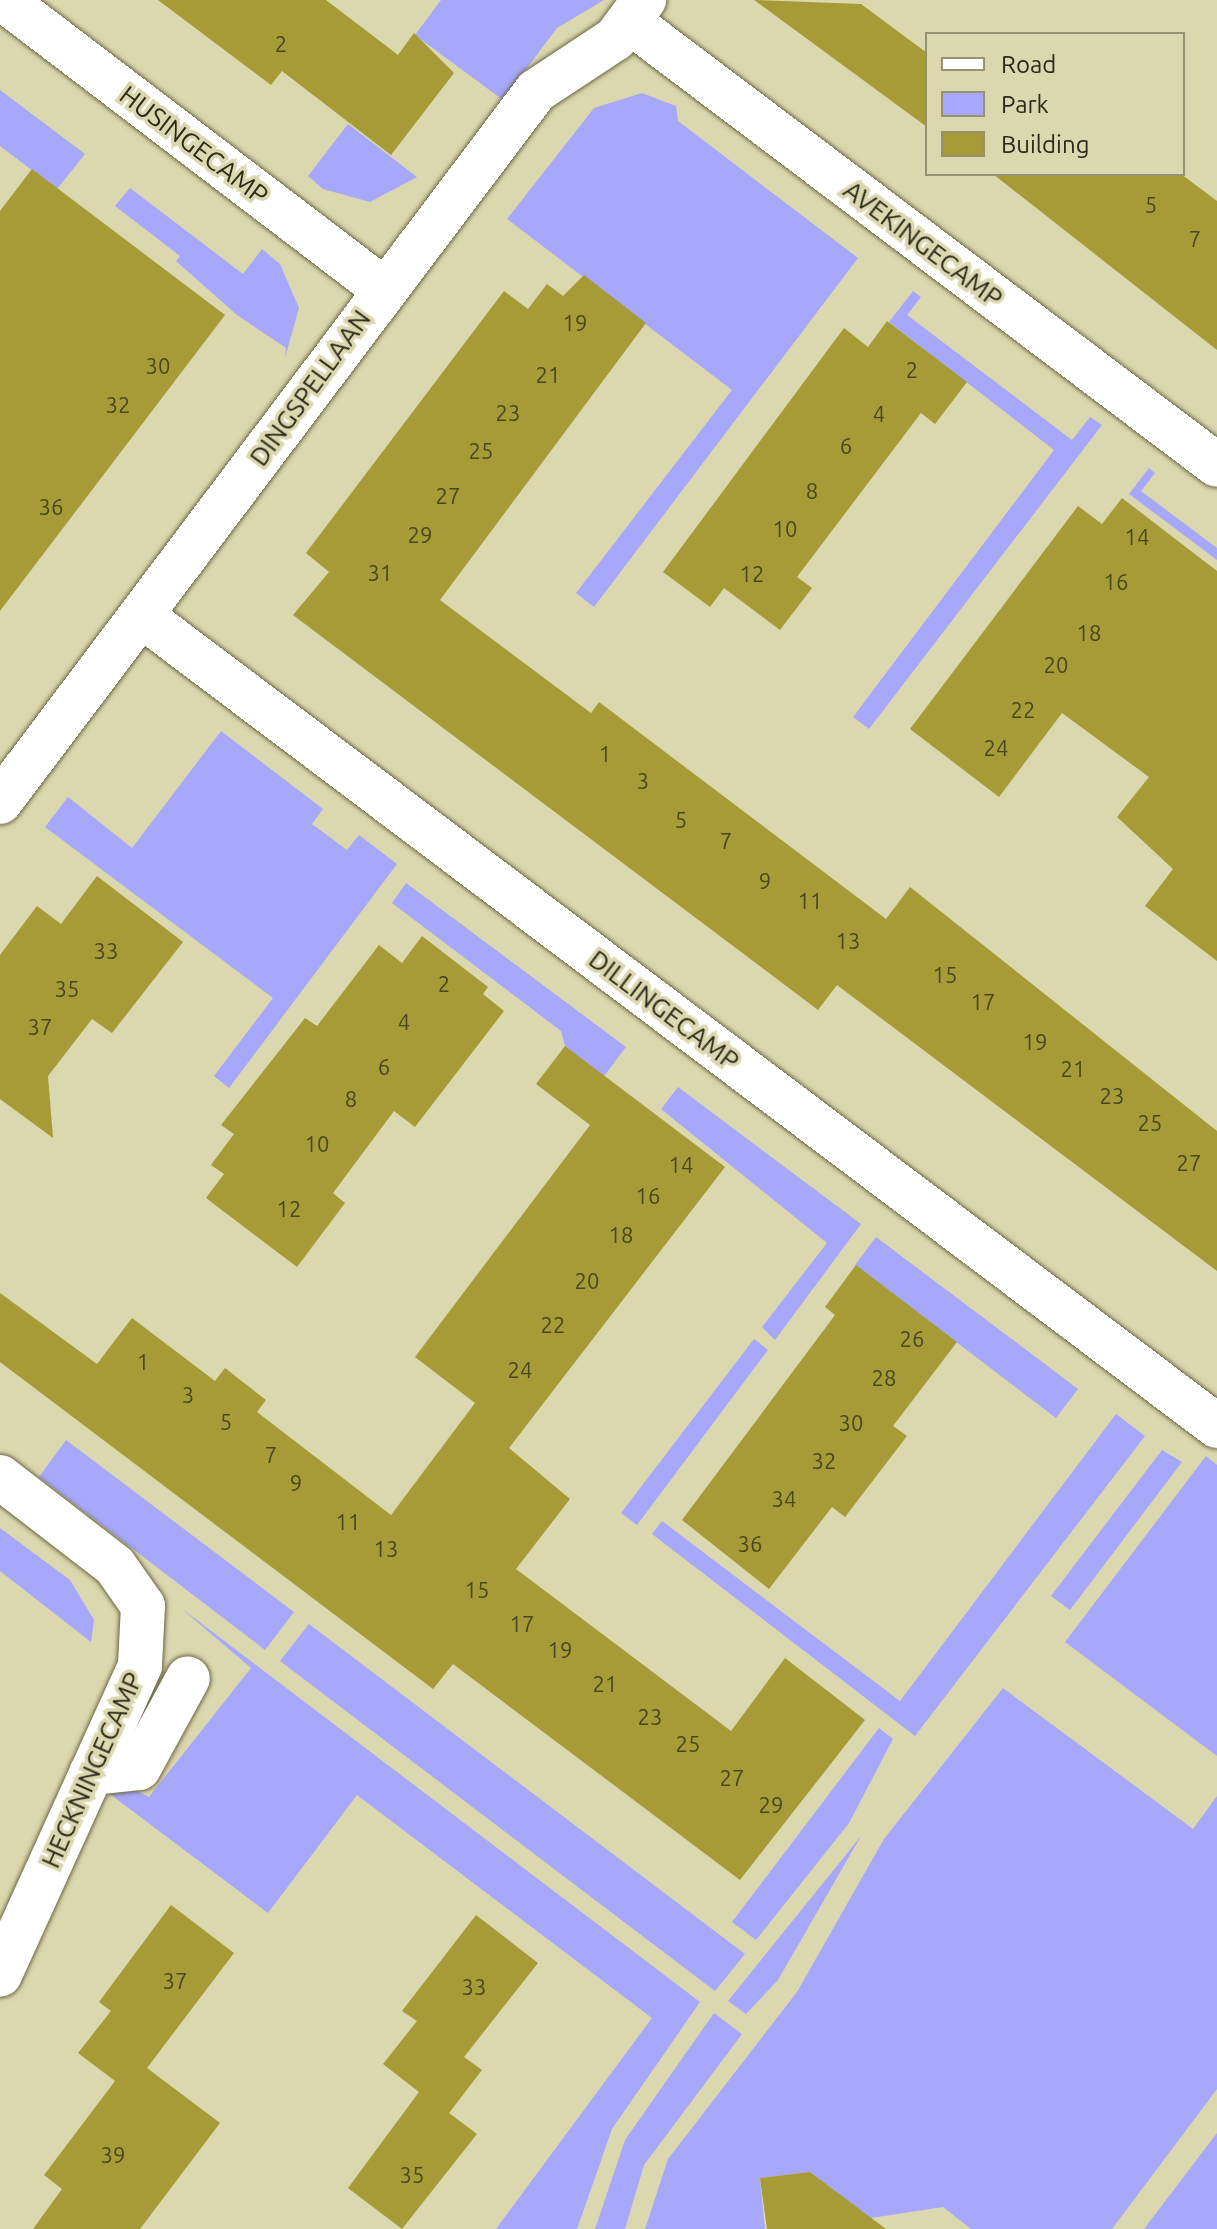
<!DOCTYPE html>
<html>
<head>
<meta charset="utf-8">
<style>
  body { margin:0 }
  #map { position:relative; width:1217px; height:2229px; overflow:hidden; background:#dbd7af; font-family:Ubuntu,sans-serif }
  div>[style] { position:absolute }
  .green>* { inset:0; background:#a7a8fb }
  .building>* { inset:0; background:#a69b37 }
  .roads { filter:drop-shadow(0 0 2px #6c6843) drop-shadow(0 0 2px #6c6843) }
  .minor>* { height:44px; margin:-22px; padding:0 22px; transform-origin:22px; border-radius:22px; background:#fff }
  span { translate:-50% -50%; white-space:nowrap; text-align:center; line-height:1.15; -webkit-text-stroke:7px #dbd7af; paint-order:stroke }
  .number-label { font-size:22px; color:#4a4621 }
  .number-label span { -webkit-text-stroke-width:0 }
  .street-label { font-size:26px; color:#2b291a }
  .legend { position:absolute; left:925px; top:32px; width:260px; height:144px; box-sizing:border-box; background:#dbd7af; border:2px solid #959173; margin:0; padding:10px 14px; list-style:none; font-size:24px; color:#2b291a }
  .legend li { display:flex; align-items:center; gap:16px; height:40px }
  .legend b { width:40px; border:2px solid #959173 }
</style>
</head>
<body>
<div id="map">
  <div class="green">
    <i style="clip-path:polygon(441px 0,604px 0,557px 28px,503px 100px,415px 35px)"></i>
    <i style="clip-path:polygon(0 90px,85px 154px,57px 189px,0 146px)"></i>
    <i style="clip-path:polygon(642px 93px,676px 106px,678px 121px,858px 258px,594px 607px,576px 593px,732px 390px,507px 219px,594px 108px)"></i>
    <i style="clip-path:polygon(348px 124px,417px 177px,370px 202px,323px 189px,308px 176px)"></i>
    <i style="clip-path:polygon(130px 188px,243px 274px,262px 249px,280px 264px,299px 308px,285px 358px,286px 348px,237px 315px,176px 261px,180px 256px,115px 206px)"></i>
    <i style="clip-path:polygon(913px 291px,921px 297px,907px 315px,1072px 440px,1090px 417px,1102px 425px,869px 729px,853px 717px,1054px 450px,889px 322px)"></i>
    <i style="clip-path:polygon(1149px 468px,1155px 473px,1141px 491px,1217px 548px,1217px 560px,1129px 494px)"></i>
    <i style="clip-path:polygon(221px 731px,323px 809px,312px 824px,347px 850px,359px 835px,397px 864px,229px 1088px,214px 1076px,273px 998px,45px 827px,68px 797px,132px 848px)"></i>
    <i style="clip-path:polygon(406px 883px,626px 1047px,576px 1113px,590px 1066px,565px 1046px,561px 1031px,392px 903px)"></i>
    <i style="clip-path:polygon(678px 1087px,861px 1224px,775px 1340px,762px 1327px,827px 1243px,661px 1109px)"></i>
    <i style="clip-path:polygon(876px 1237px,1078px 1389px,1056px 1418px,855px 1265px)"></i>
    <i style="clip-path:polygon(754px 1339px,768px 1350px,637px 1525px,621px 1513px)"></i>
    <i style="clip-path:polygon(1116px 1414px,1145px 1436px,915px 1736px,652px 1534px,662px 1521px,900px 1701px)"></i>
    <i style="clip-path:polygon(66px 1440px,294px 1612px,265px 1650px,39px 1477px)"></i>
    <i style="clip-path:polygon(1162px 1450px,1182px 1462px,1070px 1610px,1051px 1596px)"></i>
    <i style="clip-path:polygon(1206px 1456px,1217px 1465px,1217px 1756px,1065px 1642px)"></i>
    <i style="clip-path:polygon(0 1528px,70px 1580px,94px 1620px,91px 1642px,0 1571px)"></i>
    <i style="clip-path:polygon(181px 1608px,700px 2002px,612px 2129px,577px 2229px,496px 2229px,652px 2018px,357px 1795px,268px 1913px,102px 1788px,112px 1779px,149px 1797px,251px 1668px)"></i>
    <i style="clip-path:polygon(309px 1624px,745px 1954px,715px 1991px,280px 1661px)"></i>
    <i style="clip-path:polygon(1003px 1688px,1193px 1829px,1217px 1796px,1217px 2089px,1112px 2229px,971px 2229px,943px 2207px,871px 2218px,810px 2172px,760px 2178px,765px 2229px,645px 2229px,668px 2159px,797px 1992px,884px 1839px)"></i>
    <i style="clip-path:polygon(879px 1728px,893px 1739px,849px 1823px,756px 1940px,732px 1922px)"></i>
    <i style="clip-path:polygon(861px 1836px,778px 1980px,746px 2014px,728px 2001px)"></i>
    <i style="clip-path:polygon(714px 2013px,742px 2034px,644px 2165px,625px 2229px,595px 2229px,625px 2140px)"></i>
    <i style="clip-path:polygon(1217px 2133px,1217px 2229px,1144px 2229px)"></i>
  </div>
  <div class="building">
    <i style="clip-path:polygon(158px 0,326px 0,398px 55px,414px 33px,454px 73px,391px 155px,282px 71px,271px 85px)"></i>
    <i style="clip-path:polygon(754px 0,861px 4px,927px 53px,927px 127px)"></i>
    <i style="clip-path:polygon(32px 169px,225px 315px,0 611px,0 211px)"></i>
    <i style="clip-path:polygon(993px 174px,1181px 174px,1217px 201px,1217px 350px)"></i>
    <i style="clip-path:polygon(584px 275px,646px 323px,440px 600px,591px 713px,599px 702px,886px 919px,910px 887px,1217px 1131px,1217px 1271px,837px 985px,818px 1010px,293px 615px,329px 572px,306px 553px,504px 291px,528px 309px,547px 284px,563px 296px)"></i>
    <i style="clip-path:polygon(887px 321px,967px 382px,935px 424px,921px 413px,797px 577px,812px 588px,780px 630px,724px 588px,710px 607px,663px 572px,844px 328px,868px 347px)"></i>
    <i style="clip-path:polygon(1122px 498px,1217px 571px,1217px 961px,1145px 906px,1173px 869px,1117px 817px,1149px 777px,1062px 713px,999px 797px,910px 729px,1078px 506px,1102px 524px)"></i>
    <i style="clip-path:polygon(97px 876px,183px 942px,112px 1033px,92px 1019px,48px 1076px,53px 1138px,0 1099px,0 955px,37px 906px,61px 924px)"></i>
    <i style="clip-path:polygon(422px 936px,488px 987px,483px 994px,504px 1011px,415px 1127px,394px 1111px,333px 1193px,345px 1203px,297px 1267px,206px 1198px,224px 1174px,211px 1165px,234px 1134px,221px 1125px,305px 1018px,317px 1026px,379px 945px,402px 963px)"></i>
    <i style="clip-path:polygon(565px 1046px,725px 1167px,509px 1448px,570px 1499px,516px 1569px,731px 1731px,785px 1658px,865px 1720px,740px 1880px,453px 1664px,433px 1689px,0 1362px,0 1293px,97px 1364px,132px 1318px,215px 1381px,225px 1368px,266px 1400px,257px 1412px,391px 1515px,475px 1403px,415px 1357px,590px 1125px,536px 1084px)"></i>
    <i style="clip-path:polygon(856px 1265px,957px 1342px,893px 1426px,907px 1436px,845px 1517px,832px 1507px,769px 1589px,682px 1520px,835px 1315px,825px 1307px)"></i>
    <i style="clip-path:polygon(171px 1905px,234px 1953px,147px 2068px,220px 2123px,140px 2229px,33px 2229px,62px 2189px,44px 2175px,115px 2081px,78px 2053px,111px 2011px,99px 2002px)"></i>
    <i style="clip-path:polygon(476px 1915px,538px 1963px,464px 2057px,482px 2070px,449px 2113px,477px 2134px,402px 2229px,348px 2188px,419px 2092px,383px 2064px,417px 2021px,402px 2011px)"></i>
    <i style="clip-path:polygon(810px 2172px,886px 2229px,767px 2229px,760px 2178px)"></i>
  </div>
  <div class="roads">
    <div class="minor">
      <i style="left:4px;top:0;width:477px;rotate:37.3deg"></i>
      <i style="left:630px;top:22px;width:735px;rotate:37.04deg"></i>
      <i style="left:142px;top:616px;width:1346px;rotate:37deg"></i>
      <i style="left:0;top:802px;width:890px;rotate:-52.99deg"></i>
      <i style="left:536px;top:91px;width:95px;rotate:-33.4deg"></i>
      <i style="left:615px;top:39px;width:49px;rotate:-53.4deg"></i>
      <i style="left:0;top:1477px;width:145px;rotate:37.7deg"></i>
      <i style="left:115px;top:1566px;width:49px;rotate:55deg"></i>
      <i style="left:143px;top:1606px;width:60px;rotate:92.9deg"></i>
      <i style="left:140px;top:1666px;width:339px;rotate:114.4deg"></i>
      <i style="left:91px;top:1773px;width:48px;rotate:-5.9deg"></i>
      <i style="left:139px;top:1768px;width:102px;rotate:-61.4deg"></i>
    </div>
  </div>
  <div class="number-label">
    <span style="left:281px;top:44px">2</span>
    <span style="left:1151px;top:205px">5</span>
    <span style="left:1195px;top:239px">7</span>
    <span style="left:575px;top:323px">19</span>
    <span style="left:158px;top:366px">30</span>
    <span style="left:912px;top:370px">2</span>
    <span style="left:548px;top:375px">21</span>
    <span style="left:118px;top:405px">32</span>
    <span style="left:508px;top:413px">23</span>
    <span style="left:879px;top:414px">4</span>
    <span style="left:846px;top:446px">6</span>
    <span style="left:481px;top:451px">25</span>
    <span style="left:812px;top:491px">8</span>
    <span style="left:448px;top:496px">27</span>
    <span style="left:51px;top:507px">36</span>
    <span style="left:785px;top:529px">10</span>
    <span style="left:420px;top:535px">29</span>
    <span style="left:1137px;top:537px">14</span>
    <span style="left:380px;top:573px">31</span>
    <span style="left:752px;top:574px">12</span>
    <span style="left:1116px;top:582px">16</span>
    <span style="left:1089px;top:633px">18</span>
    <span style="left:1056px;top:665px">20</span>
    <span style="left:1023px;top:710px">22</span>
    <span style="left:996px;top:748px">24</span>
    <span style="left:605px;top:754px">1</span>
    <span style="left:643px;top:781px">3</span>
    <span style="left:681px;top:820px">5</span>
    <span style="left:726px;top:841px">7</span>
    <span style="left:765px;top:881px">9</span>
    <span style="left:810px;top:901px">11</span>
    <span style="left:848px;top:941px">13</span>
    <span style="left:106px;top:951px">33</span>
    <span style="left:945px;top:975px">15</span>
    <span style="left:444px;top:984px">2</span>
    <span style="left:67px;top:989px">35</span>
    <span style="left:983px;top:1002px">17</span>
    <span style="left:404px;top:1022px">4</span>
    <span style="left:40px;top:1027px">37</span>
    <span style="left:1035px;top:1042px">19</span>
    <span style="left:384px;top:1067px">6</span>
    <span style="left:1073px;top:1069px">21</span>
    <span style="left:1112px;top:1096px">23</span>
    <span style="left:351px;top:1099px">8</span>
    <span style="left:1150px;top:1123px">25</span>
    <span style="left:317px;top:1144px">10</span>
    <span style="left:1189px;top:1163px">27</span>
    <span style="left:681px;top:1165px">14</span>
    <span style="left:648px;top:1196px">16</span>
    <span style="left:289px;top:1209px">12</span>
    <span style="left:621px;top:1235px">18</span>
    <span style="left:587px;top:1281px">20</span>
    <span style="left:553px;top:1325px">22</span>
    <span style="left:912px;top:1339px">26</span>
    <span style="left:143px;top:1362px">1</span>
    <span style="left:520px;top:1370px">24</span>
    <span style="left:884px;top:1378px">28</span>
    <span style="left:188px;top:1395px">3</span>
    <span style="left:226px;top:1422px">5</span>
    <span style="left:851px;top:1423px">30</span>
    <span style="left:271px;top:1455px">7</span>
    <span style="left:824px;top:1461px">32</span>
    <span style="left:296px;top:1483px">9</span>
    <span style="left:784px;top:1499px">34</span>
    <span style="left:348px;top:1522px">11</span>
    <span style="left:750px;top:1544px">36</span>
    <span style="left:386px;top:1549px">13</span>
    <span style="left:477px;top:1590px">15</span>
    <span style="left:522px;top:1624px">17</span>
    <span style="left:560px;top:1650px">19</span>
    <span style="left:605px;top:1684px">21</span>
    <span style="left:650px;top:1717px">23</span>
    <span style="left:688px;top:1744px">25</span>
    <span style="left:732px;top:1778px">27</span>
    <span style="left:771px;top:1805px">29</span>
    <span style="left:175px;top:1981px">37</span>
    <span style="left:474px;top:1987px">33</span>
    <span style="left:113px;top:2155px">39</span>
    <span style="left:412px;top:2175px">35</span>
  </div>
  <div class="street-label">
    <span style="left:194px;top:145px;rotate:37deg">HUSINGECAMP</span>
    <span style="left:923px;top:244px;rotate:37deg">AVEKINGECAMP</span>
    <span style="left:310px;top:388px;rotate:-54deg">DINGSPELLAAN</span>
    <span style="left:664px;top:1010px;rotate:37deg">DILLINGECAMP</span>
    <span style="left:92px;top:1770px;rotate:-66deg">HECKNINGECAMP</span>
  </div>
  <ul class="legend">
  <li><b style="height:10px;background:#fff"></b>Road</li>
  <li><b style="height:22px;background:#a7a8fb"></b>Park</li>
  <li><b style="height:22px;background:#a69b37"></b>Building</li>
  </ul>
</div>
</body>
</html>
